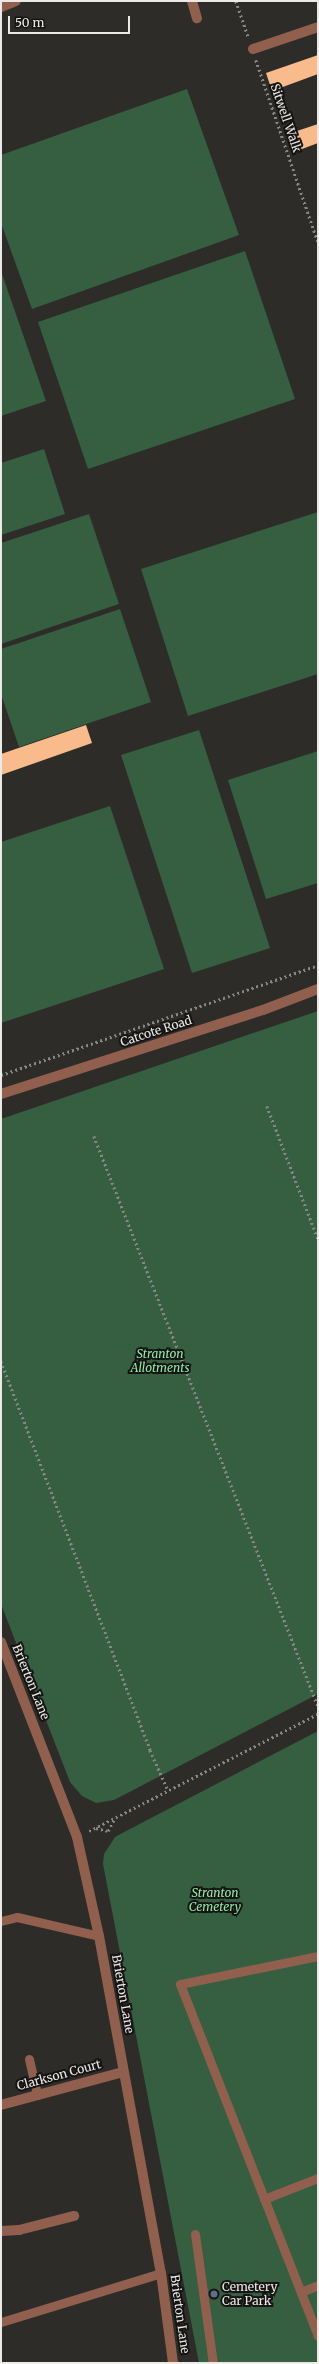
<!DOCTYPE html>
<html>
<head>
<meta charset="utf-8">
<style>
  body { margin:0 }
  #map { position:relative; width:319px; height:2364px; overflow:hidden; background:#2d2c29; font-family:Merriweather,serif }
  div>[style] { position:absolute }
  .green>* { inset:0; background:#365e41 }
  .building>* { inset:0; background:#fabb8c }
  .path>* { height:2.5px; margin-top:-1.25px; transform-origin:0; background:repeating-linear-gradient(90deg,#888785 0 2px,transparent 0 5px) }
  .service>* { height:9px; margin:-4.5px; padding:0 4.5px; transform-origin:4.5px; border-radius:4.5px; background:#915f4e }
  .minor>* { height:10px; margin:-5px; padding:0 5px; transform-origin:5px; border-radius:5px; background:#915f4e }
  .tertiary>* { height:10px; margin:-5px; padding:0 5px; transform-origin:5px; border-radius:5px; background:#915f4e }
  .dots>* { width:11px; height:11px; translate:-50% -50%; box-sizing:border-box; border:2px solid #151413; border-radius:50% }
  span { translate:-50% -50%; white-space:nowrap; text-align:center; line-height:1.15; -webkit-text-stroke:4px #151413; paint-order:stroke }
  .street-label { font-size:12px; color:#ebeae8 }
  .park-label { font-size:12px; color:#90e9a7; font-style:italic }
  .poi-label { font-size:12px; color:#ebeae8 }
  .left { translate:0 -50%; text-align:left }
  .frame { position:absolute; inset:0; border:2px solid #ebeae8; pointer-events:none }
  .scale { position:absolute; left:8px; top:16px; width:122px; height:18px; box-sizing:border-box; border:2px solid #ebeae8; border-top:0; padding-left:5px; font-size:12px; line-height:14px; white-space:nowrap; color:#ebeae8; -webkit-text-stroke:3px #151413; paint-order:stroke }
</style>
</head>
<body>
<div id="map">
  <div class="green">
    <i style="clip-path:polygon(187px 89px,239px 235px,32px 309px,1px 223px,1px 155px)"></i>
    <i style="clip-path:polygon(245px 251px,295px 399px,88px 469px,38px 322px)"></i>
    <i style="clip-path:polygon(1px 271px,46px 401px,1px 416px)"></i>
    <i style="clip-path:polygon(44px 449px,65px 514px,1px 535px,1px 463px)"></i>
    <i style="clip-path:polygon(318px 512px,318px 674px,188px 716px,141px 569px)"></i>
    <i style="clip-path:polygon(89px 514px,119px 604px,1px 644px,1px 543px)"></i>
    <i style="clip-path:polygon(120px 609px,151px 702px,19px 747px,1px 694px,1px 649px)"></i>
    <i style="clip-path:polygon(199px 730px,270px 948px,192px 973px,121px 755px)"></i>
    <i style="clip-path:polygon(318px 751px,318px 883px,266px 899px,228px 780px)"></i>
    <i style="clip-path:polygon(110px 806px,164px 969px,1px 1023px,1px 842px)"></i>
    <i style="clip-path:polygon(318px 1011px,318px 1694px,114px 1800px,96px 1803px,82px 1796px,70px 1782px,1px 1604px,1px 1119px)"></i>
    <i style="clip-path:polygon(318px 1731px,318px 2363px,199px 2363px,103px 1864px,104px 1854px,115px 1837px,128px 1830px)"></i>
  </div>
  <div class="building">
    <i style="clip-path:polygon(318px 55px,318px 74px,272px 91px,266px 73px)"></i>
    <i style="clip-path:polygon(318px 124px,318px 143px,294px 152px,288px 134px)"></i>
    <i style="clip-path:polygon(86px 725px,92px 743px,1px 775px,1px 754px)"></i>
  </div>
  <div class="path">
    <i style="left:236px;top:1px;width:39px;rotate:71deg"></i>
    <i style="left:256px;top:60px;width:192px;rotate:71.2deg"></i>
    <i style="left:1px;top:1075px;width:336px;rotate:-19.1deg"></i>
    <i style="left:267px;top:1106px;width:142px;rotate:69deg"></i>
    <i style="left:94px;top:1136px;width:612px;rotate:68.55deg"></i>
    <i style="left:1px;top:1361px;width:417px;rotate:69deg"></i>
    <i style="left:150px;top:1750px;width:44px;rotate:65.8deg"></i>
    <i style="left:96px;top:1828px;width:12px;rotate:14deg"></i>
    <i style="left:108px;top:1831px;width:15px;rotate:-62deg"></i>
    <i style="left:89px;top:1831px;width:257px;rotate:-27.1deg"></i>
  </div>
  <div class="service">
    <i style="left:1px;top:1921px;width:16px;rotate:-14deg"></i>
    <i style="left:17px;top:1917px;width:84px;rotate:13deg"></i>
    <i style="left:318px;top:1956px;width:141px;rotate:168.5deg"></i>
    <i style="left:180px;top:1984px;width:378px;rotate:68.6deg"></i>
    <i style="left:29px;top:2059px;width:37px;rotate:77deg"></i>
    <i style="left:264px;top:2199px;width:58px;rotate:-21.3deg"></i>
    <i style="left:195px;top:2234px;width:130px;rotate:82.1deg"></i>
    <i style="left:301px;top:2292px;width:18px;rotate:-22deg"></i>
    <i style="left:1px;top:2322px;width:167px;rotate:-17deg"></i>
  </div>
  <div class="minor">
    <i style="left:192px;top:1px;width:18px;rotate:74deg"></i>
    <i style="left:1px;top:7px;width:16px;rotate:-22deg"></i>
    <i style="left:253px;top:49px;width:69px;rotate:-18.7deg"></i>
    <i style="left:1px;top:2105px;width:126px;rotate:-15.1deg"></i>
    <i style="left:1px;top:2231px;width:18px;rotate:-3deg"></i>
    <i style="left:19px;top:2230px;width:57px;rotate:-14.3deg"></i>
  </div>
  <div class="tertiary">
    <i style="left:1px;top:1094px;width:275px;rotate:-17.8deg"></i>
    <i style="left:263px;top:1010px;width:59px;rotate:-20.9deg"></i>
    <i style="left:1px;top:1642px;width:209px;rotate:68.7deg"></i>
    <i style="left:77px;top:1837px;width:101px;rotate:77.5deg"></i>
    <i style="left:99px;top:1936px;width:343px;rotate:79.6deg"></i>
    <i style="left:161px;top:2273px;width:91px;rotate:82.4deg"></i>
  </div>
  <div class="dots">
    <i style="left:214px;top:2294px;background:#5c6f8a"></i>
  </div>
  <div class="street-label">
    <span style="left:286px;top:118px;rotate:71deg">Sitwell Walk</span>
    <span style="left:156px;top:1031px;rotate:-18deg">Catcote Road</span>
    <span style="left:31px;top:1682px;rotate:68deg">Brierton Lane</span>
    <span style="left:123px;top:1994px;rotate:80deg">Brierton Lane</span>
    <span style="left:59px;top:2075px;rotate:-15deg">Clarkson Court</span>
    <span style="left:180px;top:2314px;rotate:82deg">Brierton Lane</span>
  </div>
  <div class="park-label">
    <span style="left:160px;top:1361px">Stranton<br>Allotments</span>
    <span style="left:215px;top:1900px">Stranton<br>Cemetery</span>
  </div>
  <div class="poi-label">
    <span class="left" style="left:222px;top:2294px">Cemetery<br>Car Park</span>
  </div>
  <div class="frame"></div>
  <div class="scale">50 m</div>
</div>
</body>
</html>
